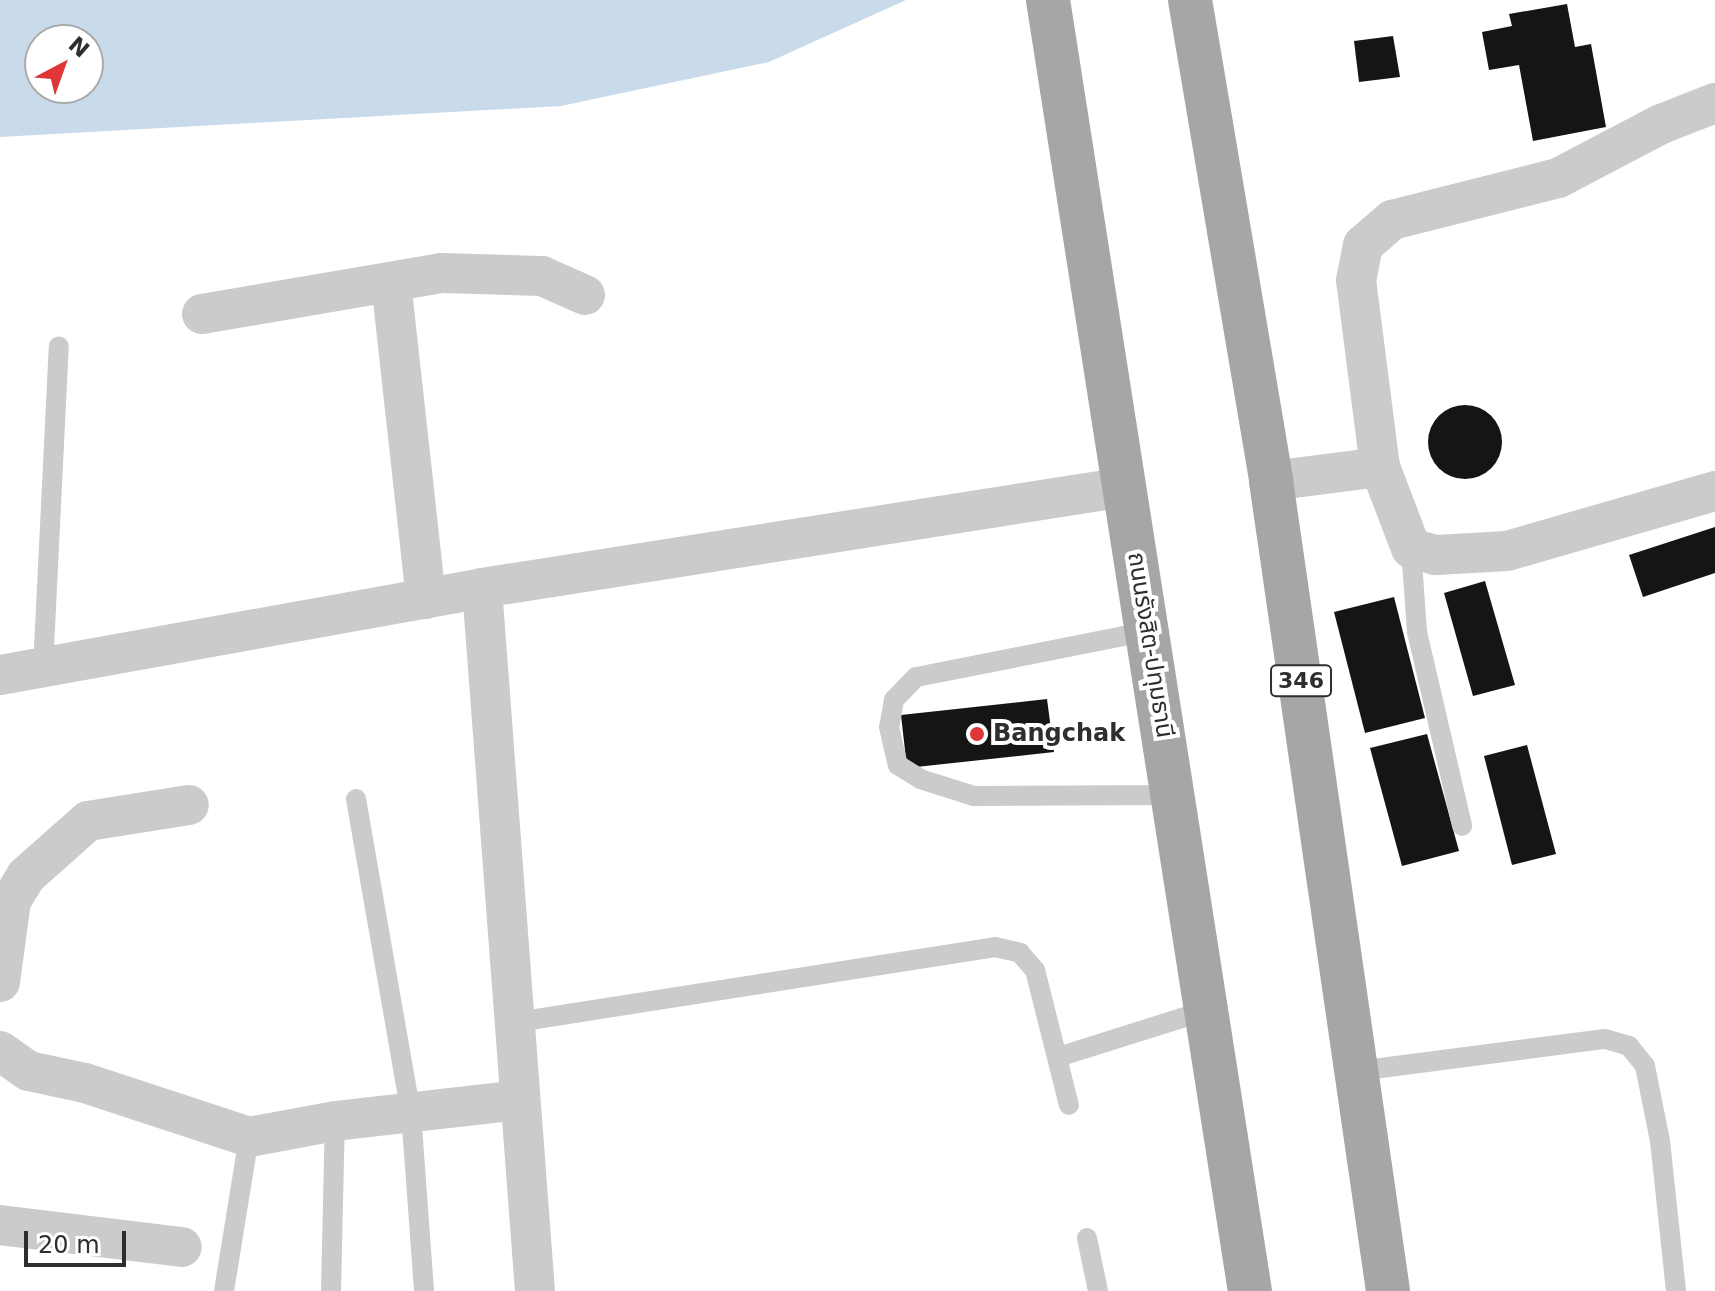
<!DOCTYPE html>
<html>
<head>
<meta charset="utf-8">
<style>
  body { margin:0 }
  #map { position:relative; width:1715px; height:1291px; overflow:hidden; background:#fff; font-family:"DejaVu Sans","Noto Sans Thai",sans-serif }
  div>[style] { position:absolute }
  .water>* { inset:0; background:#c9dbea }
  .building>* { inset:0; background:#151515 }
  .round { border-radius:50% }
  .lane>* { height:20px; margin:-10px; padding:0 10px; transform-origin:10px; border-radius:10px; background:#cbcbcb }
  .street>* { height:40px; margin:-20px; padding:0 20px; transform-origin:20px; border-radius:20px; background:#cbcbcb }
  .primary>* { height:44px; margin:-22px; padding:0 22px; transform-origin:22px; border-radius:22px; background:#a6a6a6 }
  .dots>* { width:22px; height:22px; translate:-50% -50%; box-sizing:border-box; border:4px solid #fff; border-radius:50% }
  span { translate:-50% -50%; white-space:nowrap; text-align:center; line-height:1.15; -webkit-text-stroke:8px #fff; paint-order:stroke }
  .shield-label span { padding:2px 6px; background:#fff; border:2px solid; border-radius:6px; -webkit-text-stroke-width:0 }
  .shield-label { font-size:22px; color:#2e2e2e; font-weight:700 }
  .street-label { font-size:24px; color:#2e2e2e }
  .poi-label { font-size:24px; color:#2e2e2e; font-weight:700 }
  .left { translate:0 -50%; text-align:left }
  .north { position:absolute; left:24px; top:24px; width:80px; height:80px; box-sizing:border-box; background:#fff; border:2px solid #ababab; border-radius:50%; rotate:41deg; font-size:22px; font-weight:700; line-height:32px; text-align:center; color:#2e2e2e }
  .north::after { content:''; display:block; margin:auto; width:28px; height:36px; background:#df3637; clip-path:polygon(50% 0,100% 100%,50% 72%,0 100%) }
  .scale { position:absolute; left:24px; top:1231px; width:102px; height:36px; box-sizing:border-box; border:4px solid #2e2e2e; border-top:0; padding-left:10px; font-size:24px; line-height:28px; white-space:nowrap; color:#2e2e2e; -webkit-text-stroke:6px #fff; paint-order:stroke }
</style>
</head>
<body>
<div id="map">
  <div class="water">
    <i style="clip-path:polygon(evenodd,0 0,906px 0,769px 62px,561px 106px,0 137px,0 0,88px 40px,88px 88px,40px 88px,40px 40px,88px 40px)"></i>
  </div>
  <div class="building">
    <i style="clip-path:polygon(1567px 4px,1575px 47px,1591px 44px,1606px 127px,1533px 141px,1519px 65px,1489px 70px,1482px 32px,1512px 26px,1509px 14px)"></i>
    <i style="clip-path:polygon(1393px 36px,1400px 77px,1359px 82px,1354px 41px)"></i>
    <i class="round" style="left:1428px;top:405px;width:74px;height:74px"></i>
    <i style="clip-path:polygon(1715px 527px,1715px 573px,1643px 597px,1629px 555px)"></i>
    <i style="clip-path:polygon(1485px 581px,1515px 685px,1473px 696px,1444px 593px)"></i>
    <i style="clip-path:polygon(1394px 597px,1425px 718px,1365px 733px,1334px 612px)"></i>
    <i style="clip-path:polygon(1047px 699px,1054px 752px,907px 768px,901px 715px)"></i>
    <i style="clip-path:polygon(1427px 734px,1459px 851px,1402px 866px,1370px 748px)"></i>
    <i style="clip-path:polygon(1527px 745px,1556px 854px,1512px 865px,1484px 756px)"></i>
  </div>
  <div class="lane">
    <i style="left:1411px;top:548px;width:84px;rotate:85.9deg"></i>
    <i style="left:1417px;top:632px;width:199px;rotate:76.9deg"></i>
    <i style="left:1149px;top:631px;width:237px;rotate:168.8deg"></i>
    <i style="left:916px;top:677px;width:32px;rotate:134deg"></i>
    <i style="left:894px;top:700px;width:27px;rotate:100deg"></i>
    <i style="left:889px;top:727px;width:39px;rotate:77deg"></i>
    <i style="left:898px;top:765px;width:26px;rotate:32deg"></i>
    <i style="left:920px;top:779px;width:57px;rotate:17.5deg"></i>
    <i style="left:974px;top:796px;width:200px;rotate:-0.3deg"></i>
    <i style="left:43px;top:669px;width:323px;rotate:-87.2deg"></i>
    <i style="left:356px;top:799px;width:319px;rotate:80.1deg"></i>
    <i style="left:411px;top:1113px;width:178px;rotate:85.8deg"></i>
    <i style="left:517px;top:1022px;width:484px;rotate:-8.9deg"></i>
    <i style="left:995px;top:947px;width:26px;rotate:13deg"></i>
    <i style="left:1020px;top:953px;width:23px;rotate:49deg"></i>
    <i style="left:1035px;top:970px;width:139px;rotate:75.9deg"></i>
    <i style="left:1058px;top:1057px;width:156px;rotate:-17.5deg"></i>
    <i style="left:1358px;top:1071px;width:249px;rotate:-7.4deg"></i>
    <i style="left:1605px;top:1039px;width:25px;rotate:16deg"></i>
    <i style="left:1629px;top:1046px;width:26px;rotate:51deg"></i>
    <i style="left:1645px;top:1066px;width:76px;rotate:78.7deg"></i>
    <i style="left:1660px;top:1141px;width:151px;rotate:83.9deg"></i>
    <i style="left:1087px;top:1238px;width:54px;rotate:78.3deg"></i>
    <i style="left:224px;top:1291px;width:156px;rotate:-80.8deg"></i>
    <i style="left:331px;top:1291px;width:170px;rotate:-88.7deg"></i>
  </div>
  <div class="street">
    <i style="left:1715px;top:103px;width:58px;rotate:158.7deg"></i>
    <i style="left:1661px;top:124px;width:116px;rotate:152.3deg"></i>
    <i style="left:1558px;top:178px;width:171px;rotate:165.8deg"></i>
    <i style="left:1392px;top:220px;width:38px;rotate:139deg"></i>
    <i style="left:1363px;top:245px;width:36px;rotate:101deg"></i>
    <i style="left:1356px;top:280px;width:189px;rotate:82.7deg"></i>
    <i style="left:1380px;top:467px;width:87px;rotate:69.1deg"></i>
    <i style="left:1411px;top:548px;width:26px;rotate:16deg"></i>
    <i style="left:1436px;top:555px;width:71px;rotate:-3.2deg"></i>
    <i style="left:1507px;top:551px;width:216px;rotate:-16.1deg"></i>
    <i style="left:391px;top:282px;width:319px;rotate:83.7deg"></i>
    <i style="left:202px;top:314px;width:243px;rotate:-9.7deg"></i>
    <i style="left:442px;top:273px;width:100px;rotate:1.7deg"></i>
    <i style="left:542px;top:276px;width:47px;rotate:23.8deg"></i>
    <i style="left:1271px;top:481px;width:110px;rotate:-7.3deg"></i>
    <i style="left:482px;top:588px;width:705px;rotate:85.69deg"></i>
    <i style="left:0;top:675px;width:490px;rotate:-10.2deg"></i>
    <i style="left:482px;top:588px;width:651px;rotate:-8.93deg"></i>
    <i style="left:0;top:982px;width:82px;rotate:-82.3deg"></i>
    <i style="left:11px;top:901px;width:29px;rotate:-59deg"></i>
    <i style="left:26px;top:876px;width:83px;rotate:-41.6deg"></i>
    <i style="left:88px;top:821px;width:102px;rotate:-9deg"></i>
    <i style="left:0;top:1051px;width:35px;rotate:35deg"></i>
    <i style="left:29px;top:1071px;width:57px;rotate:12.1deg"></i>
    <i style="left:85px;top:1083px;width:173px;rotate:18.2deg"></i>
    <i style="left:249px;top:1137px;width:87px;rotate:-10.5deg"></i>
    <i style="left:335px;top:1121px;width:186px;rotate:-6.5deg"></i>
    <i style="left:0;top:1225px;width:183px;rotate:6.9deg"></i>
  </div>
  <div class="primary">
    <i style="left:1048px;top:0;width:1307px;rotate:81.11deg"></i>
    <i style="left:1190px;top:0;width:488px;rotate:80.4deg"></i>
    <i style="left:1271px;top:481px;width:818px;rotate:81.78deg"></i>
  </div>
  <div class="dots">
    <i style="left:977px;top:734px;background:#df3637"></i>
  </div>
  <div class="shield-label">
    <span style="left:1301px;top:681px">346</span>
  </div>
  <div class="street-label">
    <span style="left:1150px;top:645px;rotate:81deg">ถนนรังสิต-ปทุมธานี</span>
  </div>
  <div class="poi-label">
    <span class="left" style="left:993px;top:734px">Bangchak</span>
  </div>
  <div class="north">N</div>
  <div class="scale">20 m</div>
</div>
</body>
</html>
